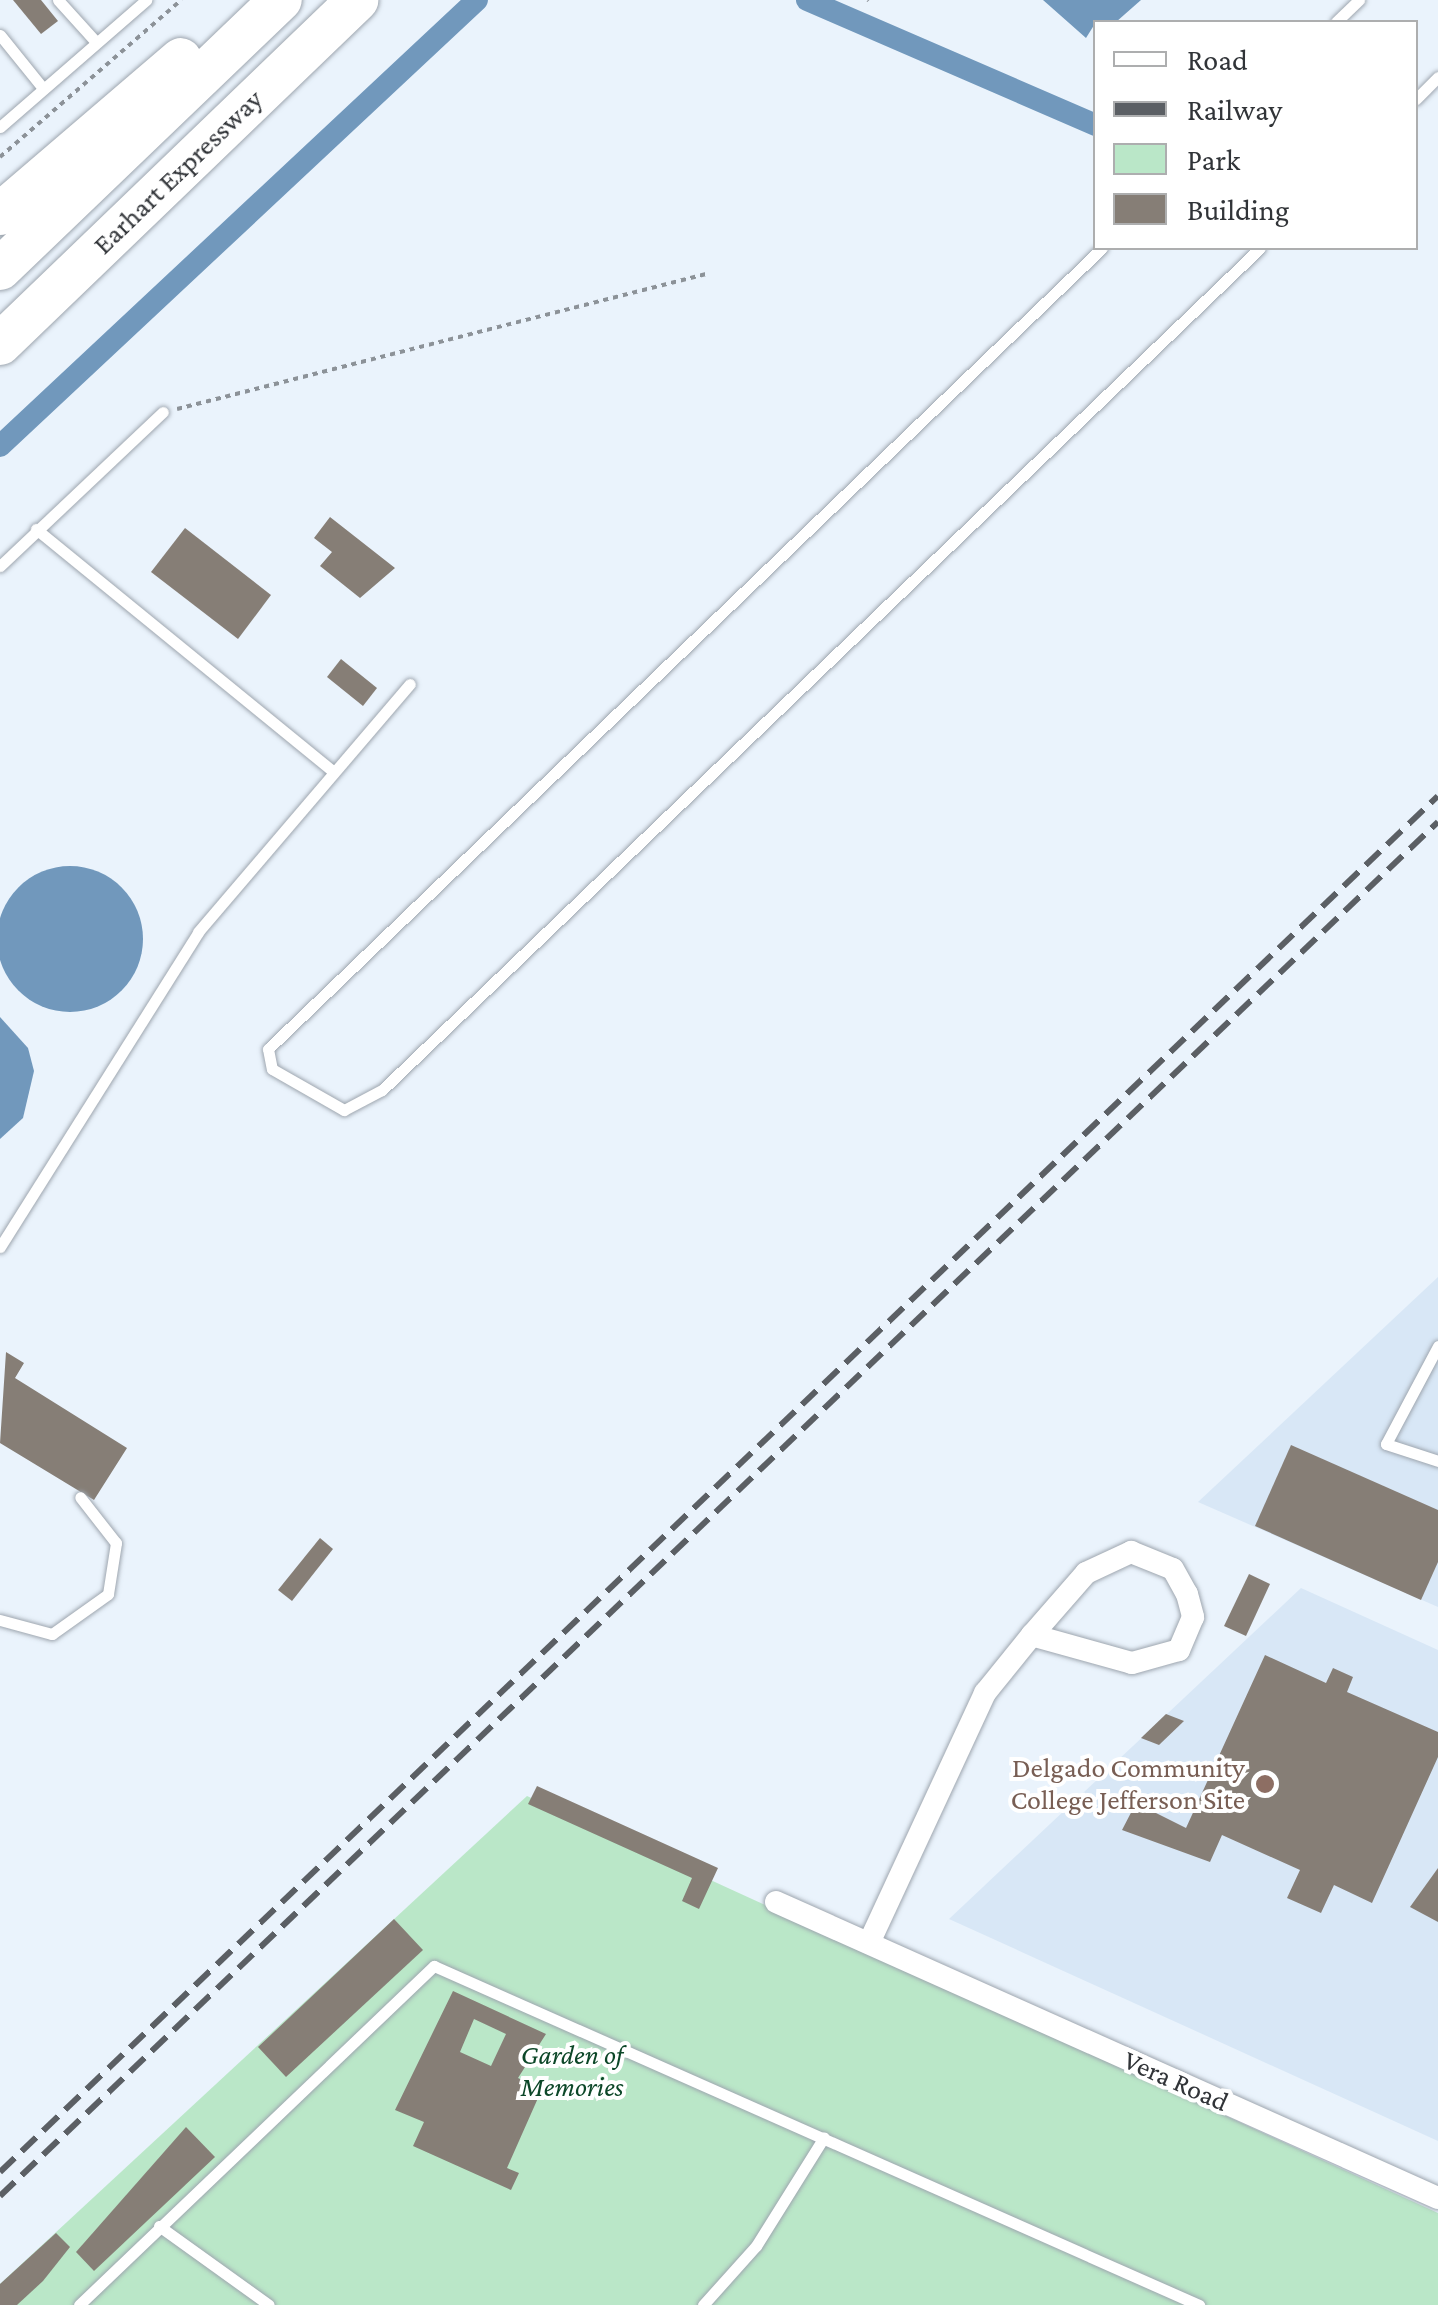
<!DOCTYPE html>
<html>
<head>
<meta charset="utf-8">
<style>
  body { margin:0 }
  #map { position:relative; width:1438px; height:2305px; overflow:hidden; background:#eaf3fc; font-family:"Crimson Pro",serif }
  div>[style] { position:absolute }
  .built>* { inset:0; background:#d8e7f6 }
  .green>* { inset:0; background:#bae7c8 }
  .water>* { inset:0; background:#7198bc }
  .round { border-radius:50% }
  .canal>* { height:22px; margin:-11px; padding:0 11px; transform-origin:11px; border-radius:11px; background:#7198bc }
  .building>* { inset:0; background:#867e76 }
  .path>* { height:4px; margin-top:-2px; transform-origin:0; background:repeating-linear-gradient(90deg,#8c9298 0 5px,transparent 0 10px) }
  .roads { filter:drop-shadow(0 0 2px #9ea6af) drop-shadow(0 0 2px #9ea6af) }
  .service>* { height:11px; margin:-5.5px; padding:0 5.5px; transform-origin:5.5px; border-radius:5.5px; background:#fff }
  .minor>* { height:22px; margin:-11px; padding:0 11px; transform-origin:11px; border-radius:11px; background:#fff }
  .motorway>* { height:42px; margin:-21px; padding:0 21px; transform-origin:21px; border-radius:21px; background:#fff }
  .rail>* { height:6px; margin-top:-3px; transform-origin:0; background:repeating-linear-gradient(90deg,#5b5f64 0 20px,transparent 0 30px) }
  .dots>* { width:28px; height:28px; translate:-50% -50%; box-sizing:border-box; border:5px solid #fff; border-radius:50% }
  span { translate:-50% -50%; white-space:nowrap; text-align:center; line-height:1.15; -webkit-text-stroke:8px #fff; paint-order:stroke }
  .street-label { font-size:28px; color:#313438 }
  .education-label { font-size:28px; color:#785e54 }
  .right { translate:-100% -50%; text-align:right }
  .park-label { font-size:28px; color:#0c4728; font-style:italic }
  .legend { position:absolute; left:1093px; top:20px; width:325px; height:230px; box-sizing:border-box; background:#fff; border:2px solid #adaeaf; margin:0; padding:12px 18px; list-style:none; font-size:30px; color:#313438 }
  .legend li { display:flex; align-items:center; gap:20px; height:50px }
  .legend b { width:50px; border:2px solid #adaeaf }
</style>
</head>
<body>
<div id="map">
  <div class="built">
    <i style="clip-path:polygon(1438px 1277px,1438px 1607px,1198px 1502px)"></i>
    <i style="clip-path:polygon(1301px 1588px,1438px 1650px,1438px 2141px,949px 1919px)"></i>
  </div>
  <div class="green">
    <i style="clip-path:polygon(527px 1796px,1438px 2213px,1438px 2305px,0 2305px,0 2284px)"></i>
  </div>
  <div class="water">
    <i style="clip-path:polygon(1043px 0,1141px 0,1116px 22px,1096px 22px,1086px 38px)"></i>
    <i class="round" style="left:-3px;top:866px;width:146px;height:146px"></i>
    <i style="clip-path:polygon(0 1017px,28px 1048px,34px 1071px,23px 1118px,0 1139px)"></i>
  </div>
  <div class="canal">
    <i style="left:807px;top:0;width:315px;rotate:23.4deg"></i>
    <i style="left:0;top:446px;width:653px;rotate:-43.08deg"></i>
  </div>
  <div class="building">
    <i style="clip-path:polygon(13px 0,41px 0,58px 21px,41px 34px)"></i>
    <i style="clip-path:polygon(330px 517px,395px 568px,360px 598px,320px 566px,332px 552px,314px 538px)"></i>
    <i style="clip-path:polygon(185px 528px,271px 595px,238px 639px,151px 572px)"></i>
    <i style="clip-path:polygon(341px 659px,377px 688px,363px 706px,327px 677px)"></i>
    <i style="clip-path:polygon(6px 1352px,24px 1363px,15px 1378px,127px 1448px,94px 1500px,0 1443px)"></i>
    <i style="clip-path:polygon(1291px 1445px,1438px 1510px,1438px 1562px,1421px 1600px,1255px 1526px)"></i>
    <i style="clip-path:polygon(320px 1538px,333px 1549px,292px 1601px,278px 1590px)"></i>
    <i style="clip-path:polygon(1249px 1574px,1270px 1584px,1246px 1636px,1224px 1626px)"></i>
    <i style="clip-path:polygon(1265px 1655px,1326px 1683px,1333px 1668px,1353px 1677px,1347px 1692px,1438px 1732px,1438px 1757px,1372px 1903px,1334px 1885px,1321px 1913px,1287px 1898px,1300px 1870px,1222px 1835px,1210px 1862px,1122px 1830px,1136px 1803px,1186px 1828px)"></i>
    <i style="clip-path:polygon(1166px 1714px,1184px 1721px,1159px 1745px,1141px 1738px)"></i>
    <i style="clip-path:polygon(537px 1786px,718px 1868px,699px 1909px,682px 1901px,692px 1878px,528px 1804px)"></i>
    <i style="clip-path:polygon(1438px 1868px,1438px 1922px,1410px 1907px)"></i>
    <i style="clip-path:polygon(394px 1919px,423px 1950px,286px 2077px,258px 2047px)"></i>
    <i style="clip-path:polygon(evenodd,453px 1991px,546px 2034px,518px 2078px,542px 2089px,507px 2168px,519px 2173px,511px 2190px,413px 2146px,424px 2122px,395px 2110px,453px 1991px,474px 2019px,506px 2034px,491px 2066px,460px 2052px,474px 2019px)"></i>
    <i style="clip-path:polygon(186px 2127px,215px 2157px,94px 2271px,76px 2252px)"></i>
    <i style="clip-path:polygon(56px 2233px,70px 2247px,43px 2281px,17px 2305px,0 2305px,0 2284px)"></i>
  </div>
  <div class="path">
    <i style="left:868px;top:0;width:1px;rotate:45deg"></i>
    <i style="left:0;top:157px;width:240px;rotate:-40.9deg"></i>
    <i style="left:177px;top:409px;width:546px;rotate:-14.32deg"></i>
  </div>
  <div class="roads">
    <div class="service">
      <i style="left:58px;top:0;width:57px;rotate:47.9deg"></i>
      <i style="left:1336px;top:22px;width:32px;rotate:-44deg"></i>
      <i style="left:0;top:35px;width:67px;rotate:51.1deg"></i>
      <i style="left:1416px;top:99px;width:31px;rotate:-45deg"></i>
      <i style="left:0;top:127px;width:194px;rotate:-41deg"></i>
      <i style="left:1102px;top:248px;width:1156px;rotate:136.16deg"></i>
      <i style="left:268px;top:1049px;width:20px;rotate:79deg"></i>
      <i style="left:272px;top:1069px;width:83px;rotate:29.7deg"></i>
      <i style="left:344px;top:1110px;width:43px;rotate:-27.8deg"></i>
      <i style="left:382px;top:1090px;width:1216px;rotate:-43.8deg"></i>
      <i style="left:36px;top:529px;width:380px;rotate:39.2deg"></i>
      <i style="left:0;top:566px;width:224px;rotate:-43.4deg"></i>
      <i style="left:0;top:1247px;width:372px;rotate:-57.8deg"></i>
      <i style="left:198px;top:932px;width:326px;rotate:-49.5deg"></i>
      <i style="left:1438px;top:1346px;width:111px;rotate:118deg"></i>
      <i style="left:1386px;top:1444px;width:55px;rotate:18.1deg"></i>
      <i style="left:0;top:1620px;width:54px;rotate:15.1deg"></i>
      <i style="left:52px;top:1634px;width:69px;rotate:-35.5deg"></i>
      <i style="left:108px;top:1594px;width:52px;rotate:-81.1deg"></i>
      <i style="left:116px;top:1543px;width:58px;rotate:-128deg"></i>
      <i style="left:159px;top:2226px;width:135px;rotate:35.7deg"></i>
      <i style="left:79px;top:2305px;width:491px;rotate:-43.7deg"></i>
      <i style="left:434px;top:1966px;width:837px;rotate:23.9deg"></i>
      <i style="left:703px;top:2305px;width:79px;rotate:-48.1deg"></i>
      <i style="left:756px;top:2246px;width:128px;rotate:-58deg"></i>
    </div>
    <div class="minor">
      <i style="left:1131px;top:1552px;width:45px;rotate:22deg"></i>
      <i style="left:1173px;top:1569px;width:29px;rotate:61deg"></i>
      <i style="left:1187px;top:1594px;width:24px;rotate:75deg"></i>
      <i style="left:1193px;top:1617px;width:36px;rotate:113deg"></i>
      <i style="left:1179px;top:1650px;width:49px;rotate:164.5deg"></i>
      <i style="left:1132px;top:1663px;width:104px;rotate:-164.4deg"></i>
      <i style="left:1032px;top:1635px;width:82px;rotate:-48.9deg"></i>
      <i style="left:1086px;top:1573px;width:50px;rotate:-25deg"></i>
      <i style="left:776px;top:1902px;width:725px;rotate:24.09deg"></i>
      <i style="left:869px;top:1943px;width:276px;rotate:-65.1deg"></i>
      <i style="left:985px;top:1693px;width:75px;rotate:-51deg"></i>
    </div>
    <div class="motorway">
      <i style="left:0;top:214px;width:238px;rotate:-40.6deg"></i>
      <i style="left:0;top:269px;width:389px;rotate:-43.8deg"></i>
      <i style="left:0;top:344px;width:496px;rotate:-43.9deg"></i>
    </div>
  </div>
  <div class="rail">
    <i style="left:0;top:2172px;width:1990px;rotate:-43.74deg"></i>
    <i style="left:0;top:2196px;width:1989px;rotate:-43.7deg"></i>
  </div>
  <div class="dots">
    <i style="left:1265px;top:1784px;background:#8d6e63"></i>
  </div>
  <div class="street-label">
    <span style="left:178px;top:172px;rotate:-44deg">Earhart Expressway</span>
    <span style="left:1176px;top:2081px;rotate:24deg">Vera Road</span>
  </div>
  <div class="education-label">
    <span class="right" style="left:1245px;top:1784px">Delgado Community<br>College Jefferson Site</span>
  </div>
  <div class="park-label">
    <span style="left:572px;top:2071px">Garden of<br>Memories</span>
  </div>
  <ul class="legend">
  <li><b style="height:12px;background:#fff"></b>Road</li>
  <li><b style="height:12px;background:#5b5f64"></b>Railway</li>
  <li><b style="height:28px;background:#bae7c8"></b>Park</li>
  <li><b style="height:28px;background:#867e76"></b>Building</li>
  </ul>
</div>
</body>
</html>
